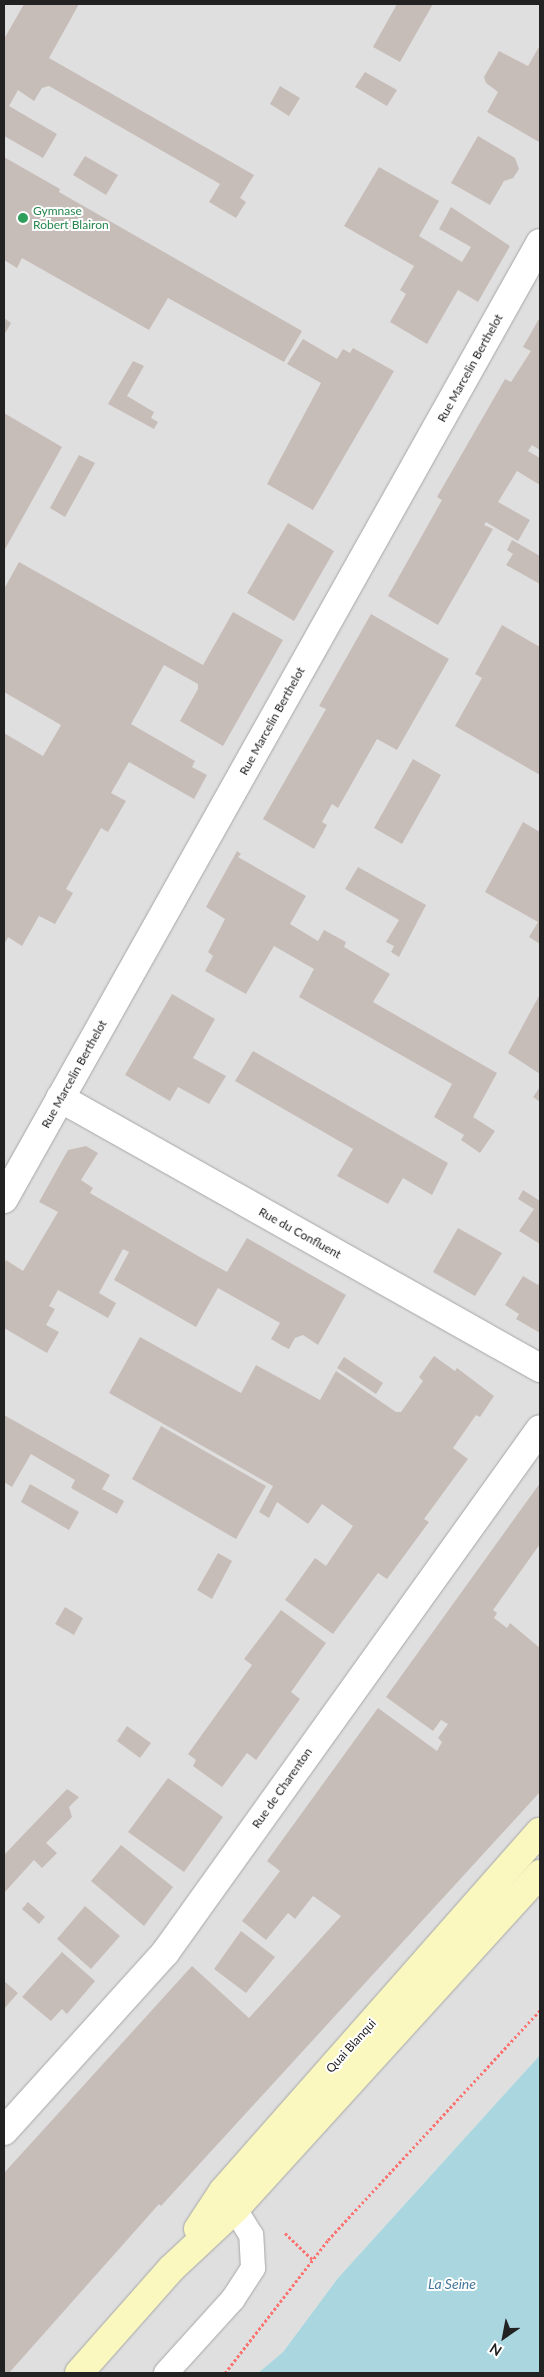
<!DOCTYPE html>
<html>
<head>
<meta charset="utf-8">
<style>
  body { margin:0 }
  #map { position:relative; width:544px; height:2377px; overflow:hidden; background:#f2eee9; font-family:Lato,sans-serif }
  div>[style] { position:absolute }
  .residential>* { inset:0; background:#e0dfdf }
  .water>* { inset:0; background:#aad7df }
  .building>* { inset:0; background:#c7bdb8 }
  .path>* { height:3px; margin-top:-1.5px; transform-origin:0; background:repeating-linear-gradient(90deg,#fa7472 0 2.5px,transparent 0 5px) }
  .roads { filter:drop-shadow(0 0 1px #a6a6a6) drop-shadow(0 0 1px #a6a6a6) }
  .service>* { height:24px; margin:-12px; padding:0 12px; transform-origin:12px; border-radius:12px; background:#fff }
  .minor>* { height:28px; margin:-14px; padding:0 14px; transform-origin:14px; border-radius:14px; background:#fff }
  .secondary>* { height:28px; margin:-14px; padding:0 14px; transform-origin:14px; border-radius:14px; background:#faf8bf }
  .dots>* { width:14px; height:14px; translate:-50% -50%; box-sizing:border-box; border:2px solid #fff; border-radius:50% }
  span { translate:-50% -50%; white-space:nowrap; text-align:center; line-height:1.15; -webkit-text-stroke:4px #fff; paint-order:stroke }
  .leisure-label { font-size:12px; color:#27864d }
  .left { translate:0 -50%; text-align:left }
  .street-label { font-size:12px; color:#222 }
  .water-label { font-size:14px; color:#44769b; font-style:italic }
  .frame { position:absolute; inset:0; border:5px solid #222; pointer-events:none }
  .north { position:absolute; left:479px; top:2312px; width:50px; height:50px; -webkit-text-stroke:4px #fff; paint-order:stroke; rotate:213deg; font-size:14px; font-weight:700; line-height:20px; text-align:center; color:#222 }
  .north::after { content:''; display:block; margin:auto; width:18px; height:22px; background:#222; clip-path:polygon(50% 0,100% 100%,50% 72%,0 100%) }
</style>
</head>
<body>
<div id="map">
  <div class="residential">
    <i style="clip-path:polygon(4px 4px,540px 4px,540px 2055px,338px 2278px,283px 2352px,258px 2373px,4px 2373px)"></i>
  </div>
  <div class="water">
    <i style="clip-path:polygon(540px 2055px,540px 2373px,258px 2373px,283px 2352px,338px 2278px)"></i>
  </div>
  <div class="building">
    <i style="clip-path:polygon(24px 4px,79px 4px,49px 58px,254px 175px,240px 198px,246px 202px,236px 218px,209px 202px,220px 184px,49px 86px,42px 88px,34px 101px,18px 90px,9px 106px,57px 134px,43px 158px,4px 136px,4px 39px)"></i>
    <i style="clip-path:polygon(397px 4px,433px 4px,400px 62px,373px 47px)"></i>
    <i style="clip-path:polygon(540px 45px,540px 140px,539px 142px,487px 112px,498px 92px,486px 83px,484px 77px,499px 51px,528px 66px)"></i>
    <i style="clip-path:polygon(365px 72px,397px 90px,387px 106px,355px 87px)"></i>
    <i style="clip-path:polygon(280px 86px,300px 98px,289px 116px,270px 104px)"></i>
    <i style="clip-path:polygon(478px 136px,515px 158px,519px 169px,513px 178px,504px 181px,490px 205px,451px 183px)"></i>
    <i style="clip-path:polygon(85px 156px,118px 175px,106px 195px,73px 175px)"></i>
    <i style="clip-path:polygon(4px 157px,60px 189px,59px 192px,302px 331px,284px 362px,168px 298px,149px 330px,22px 258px,17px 268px,4px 260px)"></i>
    <i style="clip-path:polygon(379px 167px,439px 201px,419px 236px,462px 262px,471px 247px,439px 229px,451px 207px,510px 246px,478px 302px,458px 290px,427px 344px,390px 322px,406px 294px,400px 290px,414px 266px,344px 226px)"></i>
    <i style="clip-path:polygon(540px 317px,540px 450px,532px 445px,528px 451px,540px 458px,540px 485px,517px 471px,498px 502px,530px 520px,518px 541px,486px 522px,484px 525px,493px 529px,438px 625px,388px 596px,442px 500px,437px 497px,505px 379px,511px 382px,531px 351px,523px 347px)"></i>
    <i style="clip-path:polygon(4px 318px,11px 323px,4px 335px)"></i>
    <i style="clip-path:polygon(303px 339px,337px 359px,343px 349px,350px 353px,353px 348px,394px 371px,313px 510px,267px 484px,321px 383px,287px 364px)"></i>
    <i style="clip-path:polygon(133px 361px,144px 366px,127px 396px,154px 412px,151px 418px,158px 422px,154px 429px,108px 404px)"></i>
    <i style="clip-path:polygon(4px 413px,62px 447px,4px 551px)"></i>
    <i style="clip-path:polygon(79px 455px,95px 463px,65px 517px,50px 508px)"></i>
    <i style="clip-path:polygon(288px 523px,334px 551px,294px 621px,247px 593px)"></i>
    <i style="clip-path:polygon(512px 540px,540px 556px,540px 584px,506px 565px,513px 554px,507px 550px)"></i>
    <i style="clip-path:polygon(19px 562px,203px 665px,233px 612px,283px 640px,223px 746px,180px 721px,198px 689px,198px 684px,164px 665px,131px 724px,195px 761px,192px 767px,207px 775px,194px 799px,129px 762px,111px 793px,126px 801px,108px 832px,101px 828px,66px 889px,73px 893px,55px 924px,39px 916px,22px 946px,8px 937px,4px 945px,4px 733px,43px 756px,61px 725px,4px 692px,4px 589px)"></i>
    <i style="clip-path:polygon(371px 614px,449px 659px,397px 750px,377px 739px,338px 808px,332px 804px,322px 822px,327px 825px,314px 849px,263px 819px,326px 709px,319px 706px)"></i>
    <i style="clip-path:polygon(502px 625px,540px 647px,540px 775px,455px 726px,482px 678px,475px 674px)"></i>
    <i style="clip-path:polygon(413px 759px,441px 775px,402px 844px,374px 828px)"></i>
    <i style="clip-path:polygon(523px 822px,540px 832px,540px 944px,529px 937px,538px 922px,485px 892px)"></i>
    <i style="clip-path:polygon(237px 851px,241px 854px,238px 857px,306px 896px,290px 924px,318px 941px,324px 930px,346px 942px,344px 947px,390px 974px,373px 1002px,497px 1073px,473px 1117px,495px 1131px,480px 1153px,461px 1140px,464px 1135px,434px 1117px,452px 1084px,299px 997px,314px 969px,274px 946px,246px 994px,205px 971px,213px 956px,208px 952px,225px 919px,206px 907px)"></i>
    <i style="clip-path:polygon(358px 867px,426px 905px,399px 957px,391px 952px,394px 946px,386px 942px,399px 920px,345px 889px)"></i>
    <i style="clip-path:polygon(172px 994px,215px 1019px,193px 1058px,226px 1076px,209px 1104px,178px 1087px,170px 1101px,125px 1075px)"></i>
    <i style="clip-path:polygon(540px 994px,540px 1074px,508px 1053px)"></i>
    <i style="clip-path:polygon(253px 1051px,448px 1163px,432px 1195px,403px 1178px,388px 1204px,337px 1176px,353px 1149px,235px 1081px)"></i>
    <i style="clip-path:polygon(540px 1087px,540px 1102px,533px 1097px)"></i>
    <i style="clip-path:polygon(86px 1146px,98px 1153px,81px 1180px,93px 1188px,90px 1193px,198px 1256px,227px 1272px,247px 1238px,346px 1295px,318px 1345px,303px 1335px,295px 1338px,289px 1349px,281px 1345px,271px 1339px,280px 1323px,218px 1288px,196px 1327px,114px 1280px,129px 1252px,123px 1249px,99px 1293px,116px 1303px,108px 1318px,58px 1290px,49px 1306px,55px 1309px,46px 1325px,59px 1332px,47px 1353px,4px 1328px,4px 1264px,6px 1260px,23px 1271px,58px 1212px,39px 1202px,68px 1150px)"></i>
    <i style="clip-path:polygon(523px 1190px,540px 1201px,540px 1244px,519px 1231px,534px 1209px,518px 1199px)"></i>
    <i style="clip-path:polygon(458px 1228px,502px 1253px,475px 1296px,433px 1272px)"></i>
    <i style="clip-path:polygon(523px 1276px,538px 1285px,540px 1281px,540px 1333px,516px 1319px,519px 1314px,505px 1305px)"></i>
    <i style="clip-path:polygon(140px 1337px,241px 1393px,256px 1365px,320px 1400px,336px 1371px,396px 1412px,401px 1412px,423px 1381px,419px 1377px,434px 1356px,455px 1371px,457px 1368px,494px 1396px,480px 1417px,476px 1415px,453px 1448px,468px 1459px,424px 1519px,429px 1522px,387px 1579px,378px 1573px,333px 1634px,285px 1600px,315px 1558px,326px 1566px,353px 1526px,322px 1504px,308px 1524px,277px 1502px,269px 1518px,259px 1512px,273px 1486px,109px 1393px)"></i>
    <i style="clip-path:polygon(344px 1357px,383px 1383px,376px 1394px,337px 1368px)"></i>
    <i style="clip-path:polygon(4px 1415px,110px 1475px,102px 1489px,124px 1501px,117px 1514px,71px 1488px,75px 1480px,31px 1454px,12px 1487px,4px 1482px)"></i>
    <i style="clip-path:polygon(161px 1426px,266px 1486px,236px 1539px,132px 1479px)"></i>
    <i style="clip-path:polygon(540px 1483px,540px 1544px,493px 1610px,497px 1613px,494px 1618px,507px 1628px,510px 1623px,540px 1648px,540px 1792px,161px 2206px,159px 2204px,9px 2373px,4px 2373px,4px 2173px,192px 1966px,249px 2018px,341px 1916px,313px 1896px,295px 1919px,288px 1913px,266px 1940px,242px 1921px,280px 1871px,267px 1861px,378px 1708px,437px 1751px,442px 1742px,438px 1738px,448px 1724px,441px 1720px,433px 1731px,386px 1697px)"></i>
    <i style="clip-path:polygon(30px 1484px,79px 1512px,69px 1530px,21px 1502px)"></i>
    <i style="clip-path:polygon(218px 1553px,232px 1561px,212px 1599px,197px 1590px)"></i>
    <i style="clip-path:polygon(65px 1607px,83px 1618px,74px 1635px,55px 1624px)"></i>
    <i style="clip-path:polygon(281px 1610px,326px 1643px,291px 1692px,300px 1699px,256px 1760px,247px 1753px,222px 1787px,193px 1766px,196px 1760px,188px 1754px,252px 1665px,244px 1659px)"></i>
    <i style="clip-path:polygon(127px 1726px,151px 1743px,140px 1758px,117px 1741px)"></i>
    <i style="clip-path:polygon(168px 1778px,223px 1817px,184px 1872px,128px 1832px)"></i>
    <i style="clip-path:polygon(67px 1789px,79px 1797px,69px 1807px,72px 1817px,46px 1843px,57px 1853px,42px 1868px,34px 1860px,4px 1893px,4px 1855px)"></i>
    <i style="clip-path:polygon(121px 1845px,173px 1887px,144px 1926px,91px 1881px)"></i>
    <i style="clip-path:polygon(28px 1902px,45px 1917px,39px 1924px,22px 1909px)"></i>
    <i style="clip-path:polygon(85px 1906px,120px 1936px,91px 1969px,57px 1939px)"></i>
    <i style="clip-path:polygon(241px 1931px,275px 1957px,246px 1993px,214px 1969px)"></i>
    <i style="clip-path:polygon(62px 1952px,95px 1981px,67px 2014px,62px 2009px,51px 2021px,22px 1997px)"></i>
    <i style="clip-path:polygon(4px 1981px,18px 1993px,4px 2009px)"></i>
  </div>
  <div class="path">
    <i style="left:285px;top:2233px;width:39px;rotate:44deg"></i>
    <i style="left:225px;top:2373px;width:168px;rotate:-52.2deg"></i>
    <i style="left:328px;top:2240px;width:313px;rotate:-47.3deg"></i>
  </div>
  <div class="roads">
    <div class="service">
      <i style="left:166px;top:2373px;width:100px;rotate:-47.8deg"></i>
      <i style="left:233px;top:2299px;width:37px;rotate:-57deg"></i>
      <i style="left:253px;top:2268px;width:33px;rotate:-93deg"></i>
      <i style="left:251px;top:2235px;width:31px;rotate:-122deg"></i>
    </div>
    <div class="minor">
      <i style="left:60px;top:1098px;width:551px;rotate:29.36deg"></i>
      <i style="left:4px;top:1199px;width:1096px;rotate:-60.72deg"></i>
      <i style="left:4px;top:2131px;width:240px;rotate:-47.9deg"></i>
      <i style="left:165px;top:1953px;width:644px;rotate:-54.41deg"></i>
    </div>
    <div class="secondary">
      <i style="left:198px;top:2229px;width:45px;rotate:-56.7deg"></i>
      <i style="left:223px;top:2191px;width:479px;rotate:-48.6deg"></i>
      <i style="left:79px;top:2373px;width:140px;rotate:-48.5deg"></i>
      <i style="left:172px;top:2268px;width:86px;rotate:-43.1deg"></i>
      <i style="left:235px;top:2209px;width:453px;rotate:-47.7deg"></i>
    </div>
  </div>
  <div class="dots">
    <i style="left:23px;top:218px;background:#2e9e5b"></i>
  </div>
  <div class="leisure-label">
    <span class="left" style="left:33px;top:218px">Gymnase<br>Robert Blairon</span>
  </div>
  <div class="street-label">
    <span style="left:470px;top:368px;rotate:-61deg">Rue Marcelin Berthelot</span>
    <span style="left:272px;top:721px;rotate:-61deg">Rue Marcelin Berthelot</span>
    <span style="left:74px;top:1074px;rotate:-61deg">Rue Marcelin Berthelot</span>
    <span style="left:300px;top:1233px;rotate:29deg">Rue du Confluent</span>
    <span style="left:282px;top:1788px;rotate:-55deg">Rue de Charenton</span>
    <span style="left:351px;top:2046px;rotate:-48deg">Quai Blanqui</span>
  </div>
  <div class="water-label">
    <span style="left:452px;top:2284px">La Seine</span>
  </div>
  <div class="frame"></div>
  <div class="north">N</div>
</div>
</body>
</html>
